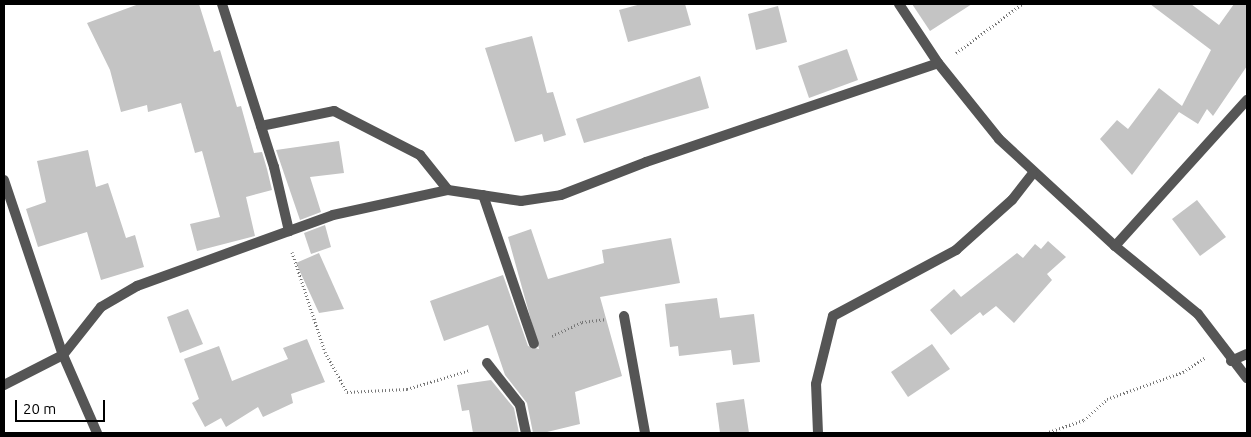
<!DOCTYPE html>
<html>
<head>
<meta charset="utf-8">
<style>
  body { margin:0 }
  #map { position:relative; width:1251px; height:437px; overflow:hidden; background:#fff; font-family:Ubuntu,sans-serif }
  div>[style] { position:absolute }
  .building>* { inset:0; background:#c4c4c4 }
  .path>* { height:3px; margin-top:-1.5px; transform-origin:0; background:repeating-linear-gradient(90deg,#777 0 1px,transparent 0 3.5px) }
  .service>* { height:10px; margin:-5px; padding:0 5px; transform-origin:5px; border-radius:5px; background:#555 }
  .minor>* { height:10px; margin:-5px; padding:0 5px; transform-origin:5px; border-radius:5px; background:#555 }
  span { translate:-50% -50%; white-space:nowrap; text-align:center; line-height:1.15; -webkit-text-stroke:5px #fff; paint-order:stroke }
  .frame { position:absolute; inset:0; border:5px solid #000; pointer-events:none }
  .scale { position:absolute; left:15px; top:400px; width:90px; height:22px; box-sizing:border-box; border:2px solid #000; border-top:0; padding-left:6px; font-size:15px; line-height:18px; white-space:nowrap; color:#000; -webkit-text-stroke:4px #fff; paint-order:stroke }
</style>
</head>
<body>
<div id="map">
  <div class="building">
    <i style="clip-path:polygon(139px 4px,199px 4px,214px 52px,220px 50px,237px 107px,241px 106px,254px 153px,262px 152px,267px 169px,272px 190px,246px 197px,255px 236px,197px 251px,190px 224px,220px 217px,202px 151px,195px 153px,181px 103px,148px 112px,147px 105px,121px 112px,110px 70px,87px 23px)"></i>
    <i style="clip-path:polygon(641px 4px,685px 4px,691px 25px,628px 42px,619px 10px)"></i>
    <i style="clip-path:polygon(912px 4px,972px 4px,930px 31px)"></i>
    <i style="clip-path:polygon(1150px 4px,1191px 4px,1219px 25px,1234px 4px,1247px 4px,1247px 66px,1213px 116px,1207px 109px,1198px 124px,1179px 112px,1132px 175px,1100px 139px,1117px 120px,1128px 129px,1159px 88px,1182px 106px,1211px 50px)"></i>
    <i style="clip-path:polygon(778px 6px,787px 42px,756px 50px,748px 14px)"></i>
    <i style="clip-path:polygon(532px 36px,547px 93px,553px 92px,566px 135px,544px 142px,542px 134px,515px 142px,485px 48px)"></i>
    <i style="clip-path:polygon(847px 49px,858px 80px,809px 98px,798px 66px)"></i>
    <i style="clip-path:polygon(700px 76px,709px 108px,584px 143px,576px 119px)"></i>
    <i style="clip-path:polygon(339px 141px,344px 173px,310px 177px,321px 212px,300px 220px,276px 150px)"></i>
    <i style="clip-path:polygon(88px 150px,96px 187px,108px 183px,126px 238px,135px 235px,144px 267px,101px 280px,87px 232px,38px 247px,26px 209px,46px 202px,37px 161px)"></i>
    <i style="clip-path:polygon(1197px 200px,1226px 237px,1200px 256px,1172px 219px)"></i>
    <i style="clip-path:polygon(325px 225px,331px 247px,311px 254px,304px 233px)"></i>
    <i style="clip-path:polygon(531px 229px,548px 279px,604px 263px,602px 250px,671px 238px,680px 283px,600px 297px,622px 376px,575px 392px,580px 424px,543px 433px,533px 433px,527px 403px,505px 375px,488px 325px,444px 341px,430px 301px,503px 275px,528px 346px,539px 349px,508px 237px)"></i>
    <i style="clip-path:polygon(1048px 241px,1066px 257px,1047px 274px,1052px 280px,1014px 323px,996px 306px,983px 316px,980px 312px,951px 335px,930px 310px,954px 289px,961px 297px,1017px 253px,1023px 258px,1035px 244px,1041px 249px)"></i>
    <i style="clip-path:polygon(319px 253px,344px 309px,319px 313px,296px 263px)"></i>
    <i style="clip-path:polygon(717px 298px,720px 318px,754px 314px,760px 362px,733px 365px,731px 350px,679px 356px,678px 346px,670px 347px,665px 304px)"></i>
    <i style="clip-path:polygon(188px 309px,203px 344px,180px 353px,167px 317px)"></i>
    <i style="clip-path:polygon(307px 339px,325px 382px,291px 394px,293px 403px,263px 417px,258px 407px,226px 427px,221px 418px,205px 427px,192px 403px,199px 399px,184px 359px,219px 346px,232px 381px,288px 359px,283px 348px)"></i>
    <i style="clip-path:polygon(932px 344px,950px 369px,908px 397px,891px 372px)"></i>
    <i style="clip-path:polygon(491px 380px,514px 408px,519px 433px,473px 433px,469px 410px,462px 411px,457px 385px)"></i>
    <i style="clip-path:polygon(744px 399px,749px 433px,720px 433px,716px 403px)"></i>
  </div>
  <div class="path">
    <i style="left:956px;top:53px;width:82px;rotate:-36.6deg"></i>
    <i style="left:292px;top:252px;width:105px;rotate:71.7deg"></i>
    <i style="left:325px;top:352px;width:46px;rotate:61.2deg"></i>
    <i style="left:347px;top:392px;width:60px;rotate:-2.9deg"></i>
    <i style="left:407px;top:389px;width:66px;rotate:-16.8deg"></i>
    <i style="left:552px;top:336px;width:33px;rotate:-25deg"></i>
    <i style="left:582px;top:322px;width:23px;rotate:-7deg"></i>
    <i style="left:1046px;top:433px;width:40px;rotate:-18.9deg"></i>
    <i style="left:1084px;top:420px;width:31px;rotate:-42deg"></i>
    <i style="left:1107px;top:399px;width:81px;rotate:-19.6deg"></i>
    <i style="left:1183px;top:372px;width:27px;rotate:-33deg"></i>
  </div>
  <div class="service">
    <i style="left:4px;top:180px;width:185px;rotate:71.4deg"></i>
    <i style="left:63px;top:355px;width:85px;rotate:66.4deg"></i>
  </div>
  <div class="minor">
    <i style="left:222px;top:4px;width:171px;rotate:72.3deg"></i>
    <i style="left:274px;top:167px;width:66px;rotate:76.8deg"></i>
    <i style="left:899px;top:4px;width:71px;rotate:56.5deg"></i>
    <i style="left:938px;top:63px;width:97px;rotate:51.2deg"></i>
    <i style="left:999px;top:139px;width:158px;rotate:42.7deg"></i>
    <i style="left:1115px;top:246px;width:107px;rotate:39.3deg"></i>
    <i style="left:1198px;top:314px;width:81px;rotate:52.6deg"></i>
    <i style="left:261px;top:126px;width:75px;rotate:-11.6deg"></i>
    <i style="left:334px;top:111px;width:97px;rotate:27.1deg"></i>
    <i style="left:420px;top:155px;width:45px;rotate:51.3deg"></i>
    <i style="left:483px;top:195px;width:157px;rotate:71.1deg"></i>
    <i style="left:1115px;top:246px;width:197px;rotate:-47.9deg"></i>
    <i style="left:624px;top:316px;width:119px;rotate:79.8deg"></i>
    <i style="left:1231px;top:361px;width:17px;rotate:-24deg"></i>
    <i style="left:487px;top:363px;width:53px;rotate:51.8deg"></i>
    <i style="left:520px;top:405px;width:29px;rotate:78deg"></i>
    <i style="left:4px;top:385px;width:66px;rotate:-27deg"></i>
    <i style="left:63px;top:355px;width:61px;rotate:-51.6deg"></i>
    <i style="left:101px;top:307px;width:42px;rotate:-30.3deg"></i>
    <i style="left:137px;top:286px;width:208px;rotate:-19.9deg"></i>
    <i style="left:333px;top:215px;width:118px;rotate:-12.3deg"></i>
    <i style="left:448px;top:190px;width:74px;rotate:8.6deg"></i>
    <i style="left:521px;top:201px;width:40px;rotate:-8.5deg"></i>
    <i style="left:561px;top:195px;width:91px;rotate:-21.2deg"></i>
    <i style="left:646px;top:162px;width:308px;rotate:-18.7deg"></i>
    <i style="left:818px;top:433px;width:49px;rotate:-92.3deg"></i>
    <i style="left:816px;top:384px;width:70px;rotate:-76deg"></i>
    <i style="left:833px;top:316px;width:140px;rotate:-28.2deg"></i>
    <i style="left:956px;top:250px;width:75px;rotate:-41.8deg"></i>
    <i style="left:1012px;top:200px;width:33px;rotate:-52deg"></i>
  </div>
  <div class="frame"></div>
  <div class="scale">20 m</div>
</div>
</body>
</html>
